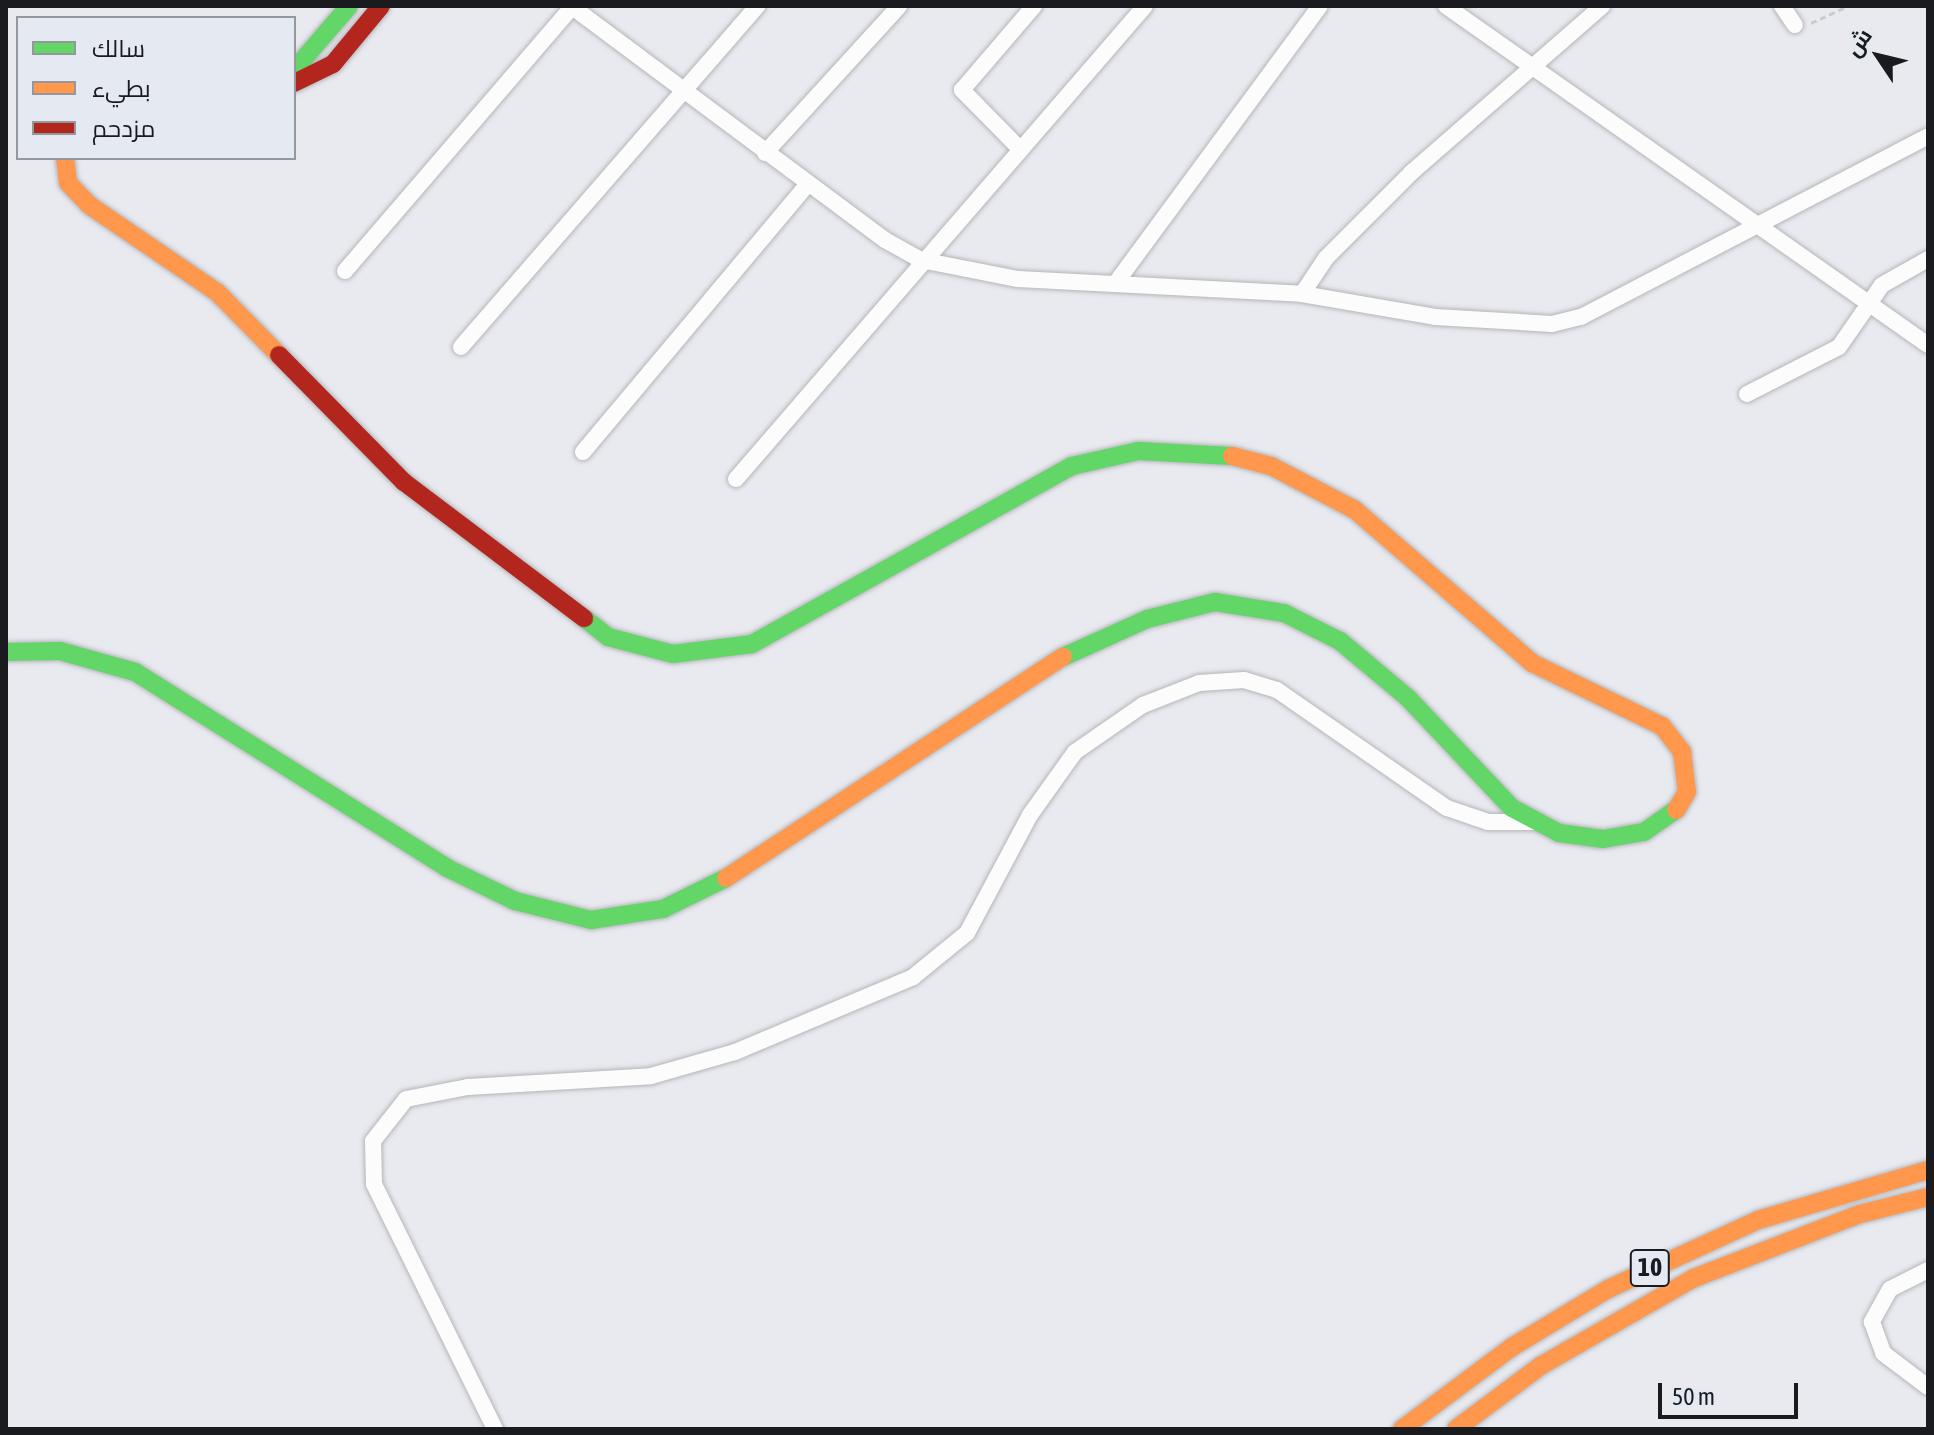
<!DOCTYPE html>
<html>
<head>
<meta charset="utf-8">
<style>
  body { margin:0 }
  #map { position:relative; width:1934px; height:1435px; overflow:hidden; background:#e8eaef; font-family:"Asap Condensed",Cairo,sans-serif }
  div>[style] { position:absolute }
  .path>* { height:3px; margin-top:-1.5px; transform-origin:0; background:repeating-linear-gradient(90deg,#c9cacc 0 6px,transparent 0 10px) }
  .roads { filter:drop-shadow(0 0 2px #b5b6ba) drop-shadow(0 0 2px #b5b6ba) }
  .street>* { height:16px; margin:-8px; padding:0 8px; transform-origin:8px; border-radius:8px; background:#fcfcfd }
  .fast>* { height:18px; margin:-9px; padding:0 9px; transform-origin:9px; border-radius:9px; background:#63d668 }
  .slow>* { height:18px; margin:-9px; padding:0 9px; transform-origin:9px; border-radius:9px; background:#ff974d }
  .jam>* { height:18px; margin:-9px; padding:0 9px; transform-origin:9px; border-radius:9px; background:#b3261e }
  span { translate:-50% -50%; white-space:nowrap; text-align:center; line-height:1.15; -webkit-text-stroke:7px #e5e9f2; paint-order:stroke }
  .shield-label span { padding:2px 6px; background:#e5e9f2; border:2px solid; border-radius:6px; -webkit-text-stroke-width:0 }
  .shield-label { font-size:26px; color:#1a1b1f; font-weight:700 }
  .frame { position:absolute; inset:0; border:8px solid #1a1b1f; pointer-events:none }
  .legend { position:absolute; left:16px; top:16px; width:280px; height:144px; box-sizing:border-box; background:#e5e9f2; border:2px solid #94979e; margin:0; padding:10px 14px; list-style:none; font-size:24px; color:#1a1b1f }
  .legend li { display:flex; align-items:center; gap:16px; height:40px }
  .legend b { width:40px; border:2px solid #94979e }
  .north { position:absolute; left:1838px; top:16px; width:80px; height:80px; -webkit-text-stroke:6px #e5e9f2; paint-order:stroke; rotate:305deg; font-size:22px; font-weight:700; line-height:32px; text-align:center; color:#1a1b1f }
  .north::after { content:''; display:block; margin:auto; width:28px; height:36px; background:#1a1b1f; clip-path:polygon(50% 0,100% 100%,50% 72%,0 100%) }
  .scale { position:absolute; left:1658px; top:1383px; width:140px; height:36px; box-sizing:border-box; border:4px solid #1a1b1f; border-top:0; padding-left:10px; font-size:24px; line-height:28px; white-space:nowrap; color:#1a1b1f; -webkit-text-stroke:6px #e5e9f2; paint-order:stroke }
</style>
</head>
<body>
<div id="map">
  <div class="path">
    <i style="left:1811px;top:23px;width:41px;rotate:-24.7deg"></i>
  </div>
  <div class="roads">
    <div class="street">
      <i style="left:571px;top:6px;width:392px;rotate:36.7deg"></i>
      <i style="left:885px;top:240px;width:41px;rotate:29.1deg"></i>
      <i style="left:921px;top:260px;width:99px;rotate:11.1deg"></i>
      <i style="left:1018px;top:279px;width:284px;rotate:3deg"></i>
      <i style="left:1302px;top:294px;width:135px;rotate:9.8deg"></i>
      <i style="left:1435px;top:317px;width:117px;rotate:3.4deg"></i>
      <i style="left:1552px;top:324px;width:30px;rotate:-14deg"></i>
      <i style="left:1581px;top:317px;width:391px;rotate:-27.5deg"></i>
      <i style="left:1446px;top:6px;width:589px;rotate:35.12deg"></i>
      <i style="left:1782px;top:6px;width:23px;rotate:56deg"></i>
      <i style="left:1020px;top:149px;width:83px;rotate:-134.5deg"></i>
      <i style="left:962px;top:90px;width:111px;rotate:-49.4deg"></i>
      <i style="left:765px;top:153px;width:199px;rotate:-47.6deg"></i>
      <i style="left:345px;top:271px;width:350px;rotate:-49.3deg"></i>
      <i style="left:1115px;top:284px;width:345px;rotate:-53.6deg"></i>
      <i style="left:1302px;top:294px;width:43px;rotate:-56.3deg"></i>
      <i style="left:1326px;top:258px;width:122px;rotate:-45deg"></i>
      <i style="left:1412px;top:172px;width:252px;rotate:-41.1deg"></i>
      <i style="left:461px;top:347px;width:452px;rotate:-49deg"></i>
      <i style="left:1747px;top:394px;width:103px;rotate:-27.1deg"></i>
      <i style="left:1839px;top:347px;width:75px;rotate:-55.3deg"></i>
      <i style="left:1882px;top:285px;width:53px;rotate:-29.5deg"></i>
      <i style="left:583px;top:452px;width:347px;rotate:-50deg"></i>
      <i style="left:736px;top:479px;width:625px;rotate:-49.15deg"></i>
      <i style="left:1928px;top:1270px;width:42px;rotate:153.4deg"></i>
      <i style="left:1890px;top:1289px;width:38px;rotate:119deg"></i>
      <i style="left:1872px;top:1322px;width:33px;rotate:70deg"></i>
      <i style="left:1883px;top:1353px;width:56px;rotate:37.1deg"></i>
      <i style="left:495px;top:1429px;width:273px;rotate:-116.3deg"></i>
      <i style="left:374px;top:1184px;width:43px;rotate:-91.3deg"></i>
      <i style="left:373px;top:1141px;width:53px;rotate:-51.8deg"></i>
      <i style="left:406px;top:1099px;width:63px;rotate:-11deg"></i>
      <i style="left:468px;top:1087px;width:183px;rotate:-3.4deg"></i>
      <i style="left:651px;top:1076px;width:87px;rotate:-15.9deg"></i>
      <i style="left:735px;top:1052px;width:193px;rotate:-22.8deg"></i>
      <i style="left:913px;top:977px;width:70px;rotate:-39.2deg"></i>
      <i style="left:967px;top:933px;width:134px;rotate:-61.9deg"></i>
      <i style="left:1030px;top:815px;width:77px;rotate:-54.5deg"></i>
      <i style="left:1075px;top:752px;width:83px;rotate:-34.7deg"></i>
      <i style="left:1143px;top:705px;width:60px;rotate:-21.4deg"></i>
      <i style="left:1199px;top:683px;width:45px;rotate:-3.8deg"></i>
      <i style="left:1244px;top:680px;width:34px;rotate:17deg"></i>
      <i style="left:1277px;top:690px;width:207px;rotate:34.8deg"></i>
      <i style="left:1447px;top:808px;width:43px;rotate:18.9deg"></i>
      <i style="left:1488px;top:822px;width:46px"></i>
    </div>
    <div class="fast">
      <i style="left:294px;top:70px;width:84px;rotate:-49.3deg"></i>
      <i style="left:584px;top:618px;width:31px;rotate:38deg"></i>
      <i style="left:608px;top:637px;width:67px;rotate:14.7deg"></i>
      <i style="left:673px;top:654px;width:80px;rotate:-7.2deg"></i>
      <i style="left:752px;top:644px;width:366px;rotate:-29.1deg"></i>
      <i style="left:1072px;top:466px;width:68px;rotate:-12.8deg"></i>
      <i style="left:1138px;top:451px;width:94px;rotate:3deg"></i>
      <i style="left:6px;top:652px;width:54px;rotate:-1.1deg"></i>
      <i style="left:60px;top:651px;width:78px;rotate:15.6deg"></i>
      <i style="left:135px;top:672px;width:368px;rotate:32.1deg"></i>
      <i style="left:447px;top:868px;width:76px;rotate:25.9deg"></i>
      <i style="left:515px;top:901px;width:78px;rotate:14deg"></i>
      <i style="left:591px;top:920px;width:73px;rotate:-8.7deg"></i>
      <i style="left:663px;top:909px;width:70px;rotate:-26.2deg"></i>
      <i style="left:1063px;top:657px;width:92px;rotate:-24.3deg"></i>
      <i style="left:1147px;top:619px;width:70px;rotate:-14deg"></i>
      <i style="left:1215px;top:602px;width:70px;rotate:9.1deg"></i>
      <i style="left:1284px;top:613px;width:63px;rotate:26.6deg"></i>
      <i style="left:1340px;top:641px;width:89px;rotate:40deg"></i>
      <i style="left:1408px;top:698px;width:151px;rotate:46.6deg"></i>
      <i style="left:1512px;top:808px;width:53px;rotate:28deg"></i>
      <i style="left:1559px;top:833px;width:44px;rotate:7.8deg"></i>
      <i style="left:1603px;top:839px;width:42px;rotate:-9.7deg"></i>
      <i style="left:1644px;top:832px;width:39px;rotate:-35deg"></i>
    </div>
    <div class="slow">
      <i style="left:65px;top:158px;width:25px;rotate:83deg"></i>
      <i style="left:68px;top:183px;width:30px;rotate:46deg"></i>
      <i style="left:89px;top:205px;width:156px;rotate:34.3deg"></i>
      <i style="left:218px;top:293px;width:87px;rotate:45.5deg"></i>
      <i style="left:1232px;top:456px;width:40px;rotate:14.4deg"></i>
      <i style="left:1271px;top:466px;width:95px;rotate:27.6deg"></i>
      <i style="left:1355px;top:510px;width:234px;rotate:40.8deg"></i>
      <i style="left:1532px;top:663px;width:144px;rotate:25.9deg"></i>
      <i style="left:1662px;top:726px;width:33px;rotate:52deg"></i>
      <i style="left:1682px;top:752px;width:40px;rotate:82.9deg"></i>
      <i style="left:1687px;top:792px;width:21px;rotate:121deg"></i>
      <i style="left:726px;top:878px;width:403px;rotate:-33.3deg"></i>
      <i style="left:1402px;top:1429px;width:137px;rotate:-36.7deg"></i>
      <i style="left:1512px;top:1347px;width:112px;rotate:-31.1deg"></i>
      <i style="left:1608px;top:1289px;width:165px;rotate:-24.7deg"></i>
      <i style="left:1758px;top:1220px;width:177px;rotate:-16.4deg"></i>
      <i style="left:1456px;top:1429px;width:107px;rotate:-36.7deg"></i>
      <i style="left:1542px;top:1365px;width:175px;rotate:-29.8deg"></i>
      <i style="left:1694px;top:1278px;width:178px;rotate:-21.1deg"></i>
      <i style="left:1860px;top:1214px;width:70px;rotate:-14deg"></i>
    </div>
    <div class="jam">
      <i style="left:294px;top:83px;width:43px;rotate:-26deg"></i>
      <i style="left:333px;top:64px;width:75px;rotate:-50.4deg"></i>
      <i style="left:279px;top:355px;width:178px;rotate:45.5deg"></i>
      <i style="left:404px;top:482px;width:226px;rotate:37.1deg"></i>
    </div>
  </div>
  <div class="shield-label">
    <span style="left:1650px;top:1268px">10</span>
  </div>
  <div class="frame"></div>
  <ul class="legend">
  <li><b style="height:10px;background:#63d668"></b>سالك</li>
  <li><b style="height:10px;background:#ff974d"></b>بطيء</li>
  <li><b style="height:10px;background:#b3261e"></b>مزدحم</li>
  </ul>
  <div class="north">ش</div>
  <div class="scale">50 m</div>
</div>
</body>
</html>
